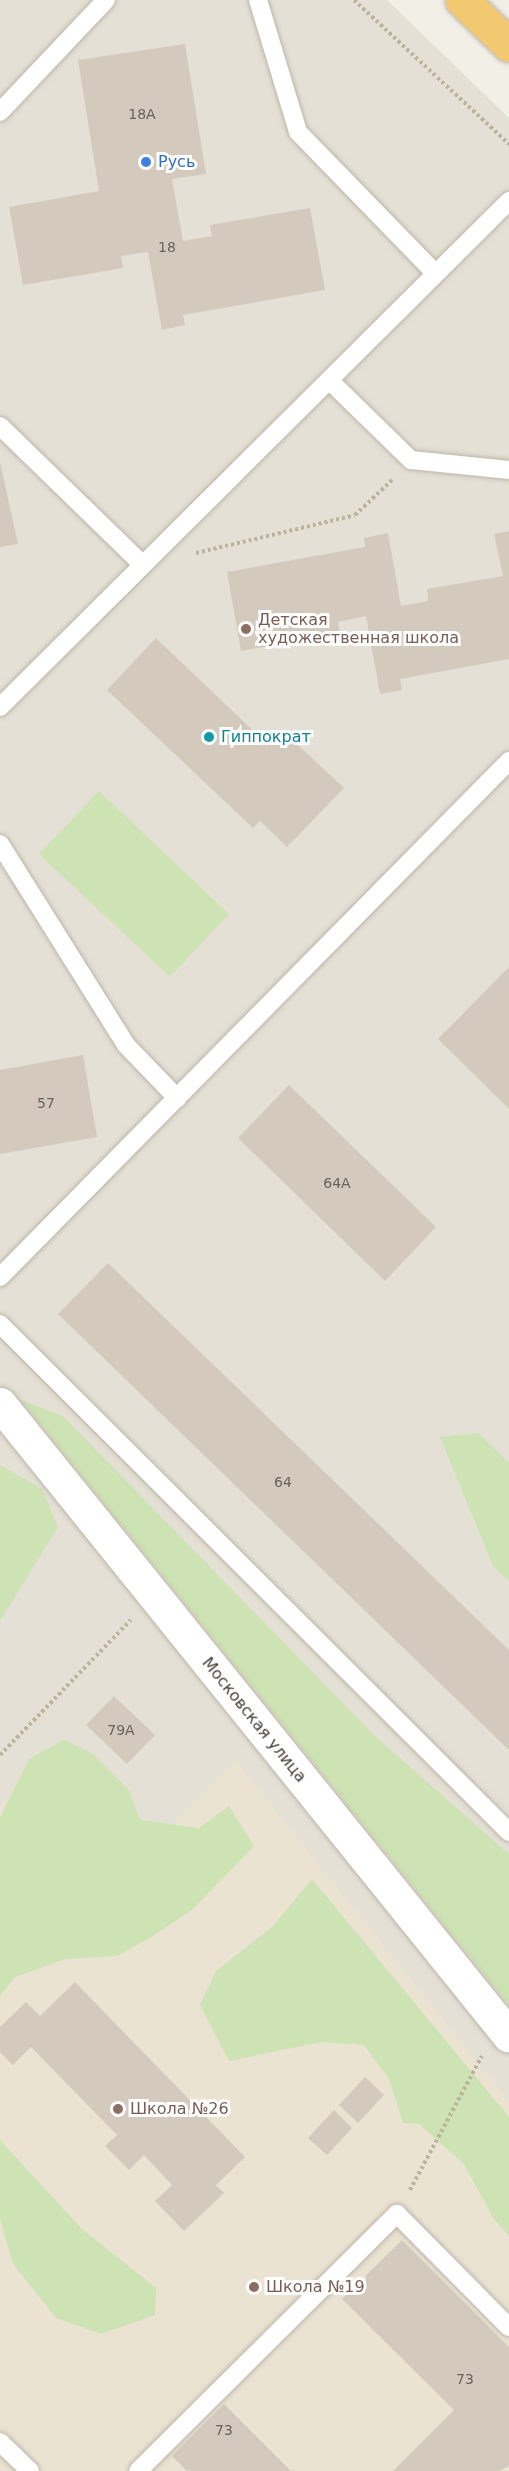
<!DOCTYPE html>
<html>
<head>
<meta charset="utf-8">
<style>
  body { margin:0 }
  #map { position:relative; width:509px; height:2471px; overflow:hidden; background:#f2efe7; font-family:"DejaVu Sans",sans-serif }
  div>[style] { position:absolute }
  .residential>* { inset:0; background:#e5e0d5 }
  .education>* { inset:0; background:#eae3d2 }
  .green>* { inset:0; background:#cde3b3 }
  .building>* { inset:0; background:#d3cabd }
  .path>* { height:4px; margin-top:-2px; transform-origin:0; background:repeating-linear-gradient(90deg,#bdb29c 0 3px,transparent 0 6px) }
  .roads { filter:drop-shadow(0 0 2px #bdb6aa) drop-shadow(0 0 2px #bdb6aa) }
  .lane>* { height:18px; margin:-9px; padding:0 9px; transform-origin:9px; border-radius:9px; background:#fff }
  .street>* { height:33px; margin:-16.5px; padding:0 16.5px; transform-origin:16.5px; border-radius:16.5px; background:#fff }
  .highway>* { height:33px; margin:-16.5px; padding:0 16.5px; transform-origin:16.5px; border-radius:16.5px; background:#f2c871 }
  .dots>* { width:16px; height:16px; translate:-50% -50%; box-sizing:border-box; border:3px solid #fff; border-radius:50% }
  span { translate:-50% -50%; white-space:nowrap; text-align:center; line-height:1.15; -webkit-text-stroke:6px #fff; paint-order:stroke }
  .number-label { font-size:14px; color:#686258 }
  .number-label span { -webkit-text-stroke-width:0 }
  .shop-label { font-size:16px; color:#366cbe }
  .left { translate:0 -50%; text-align:left }
  .education-label { font-size:16px; color:#785e54 }
  .culture-label { font-size:16px; color:#0d838f }
  .street-label { font-size:16px; color:#443f36 }
</style>
</head>
<body>
<div id="map">
  <div class="residential">
    <i style="clip-path:polygon(0 0,387px 0,509px 118px,509px 2471px,0 2471px)"></i>
  </div>
  <div class="education">
    <i style="clip-path:polygon(235px 1760px,509px 2102px,509px 2471px,0 2471px,0 1807px,43px 1763px,139px 1860px)"></i>
  </div>
  <div class="green">
    <i style="clip-path:polygon(99px 791px,229px 914px,170px 977px,39px 854px)"></i>
    <i style="clip-path:polygon(21px 1400px,63px 1416px,375px 1736px,509px 1854px,509px 2005px)"></i>
    <i style="clip-path:polygon(478px 1433px,509px 1463px,509px 1581px,493px 1566px,440px 1437px)"></i>
    <i style="clip-path:polygon(0 1465px,42px 1489px,58px 1527px,0 1621px)"></i>
    <i style="clip-path:polygon(64px 1740px,92px 1753px,129px 1790px,140px 1820px,199px 1828px,229px 1806px,254px 1846px,192px 1910px,153px 1936px,117px 1956px,65px 1959px,15px 1977px,0 1996px,0 1817px,29px 1759px)"></i>
    <i style="clip-path:polygon(312px 1879px,509px 2117px,509px 2236px,494px 2219px,464px 2164px,419px 2124px,403px 2123px,389px 2079px,364px 2045px,321px 2042px,229px 2061px,200px 2005px,216px 1971px,273px 1926px)"></i>
    <i style="clip-path:polygon(0 2140px,82px 2229px,156px 2288px,155px 2315px,101px 2334px,56px 2318px,13px 2264px,0 2219px)"></i>
  </div>
  <div class="building">
    <i style="clip-path:polygon(185px 44px,206px 174px,172px 179px,183px 241px,212px 236px,210px 225px,310px 208px,325px 290px,183px 315px,185px 325px,162px 330px,148px 252px,121px 256px,123px 268px,23px 285px,9px 207px,99px 191px,78px 60px)"></i>
    <i style="clip-path:polygon(0 462px,18px 544px,0 547px)"></i>
    <i style="clip-path:polygon(509px 531px,509px 659px,400px 679px,402px 690px,380px 694px,366px 616px,338px 622px,340px 633px,241px 651px,227px 572px,365px 547px,364px 538px,388px 533px,401px 606px,428px 601px,427px 589px,503px 576px,494px 534px)"></i>
    <i style="clip-path:polygon(156px 638px,268px 745px,282px 730px,344px 788px,287px 847px,260px 821px,253px 828px,107px 690px)"></i>
    <i style="clip-path:polygon(509px 967px,509px 1109px,438px 1039px)"></i>
    <i style="clip-path:polygon(83px 1055px,97px 1137px,0 1154px,0 1070px)"></i>
    <i style="clip-path:polygon(289px 1085px,436px 1227px,385px 1281px,238px 1138px)"></i>
    <i style="clip-path:polygon(108px 1263px,509px 1650px,509px 1750px,58px 1314px)"></i>
    <i style="clip-path:polygon(114px 1696px,155px 1735px,127px 1764px,86px 1725px)"></i>
    <i style="clip-path:polygon(75px 1982px,245px 2157px,216px 2185px,224px 2193px,184px 2231px,155px 2201px,172px 2185px,144px 2155px,129px 2170px,105px 2146px,117px 2135px,31px 2047px,13px 2065px,0 2052px,0 2027px,26px 2002px,40px 2016px)"></i>
    <i style="clip-path:polygon(365px 2077px,384px 2095px,358px 2123px,339px 2105px)"></i>
    <i style="clip-path:polygon(334px 2110px,352px 2128px,327px 2155px,308px 2138px)"></i>
    <i style="clip-path:polygon(402px 2240px,509px 2347px,509px 2466px,499px 2471px,393px 2471px,454px 2410px,342px 2299px)"></i>
    <i style="clip-path:polygon(224px 2404px,291px 2471px,187px 2471px,172px 2456px)"></i>
  </div>
  <div class="path">
    <i style="left:354px;top:0;width:212px;rotate:42.9deg"></i>
    <i style="left:196px;top:553px;width:163px;rotate:-13.4deg"></i>
    <i style="left:355px;top:515px;width:51px;rotate:-43.4deg"></i>
    <i style="left:0;top:1755px;width:188px;rotate:-45.9deg"></i>
    <i style="left:410px;top:2190px;width:152px;rotate:-61.8deg"></i>
  </div>
  <div class="roads">
    <div class="lane">
      <i style="left:258px;top:0;width:138px;rotate:73.1deg"></i>
      <i style="left:298px;top:132px;width:197px;rotate:45.8deg"></i>
      <i style="left:0;top:112px;width:154px;rotate:-46.6deg"></i>
      <i style="left:329px;top:380px;width:115px;rotate:44.3deg"></i>
      <i style="left:411px;top:460px;width:99px;rotate:5.8deg"></i>
      <i style="left:0;top:426px;width:199px;rotate:44.2deg"></i>
      <i style="left:0;top:707px;width:718px;rotate:-44.83deg"></i>
      <i style="left:0;top:844px;width:237px;rotate:57.9deg"></i>
      <i style="left:126px;top:1045px;width:74px;rotate:46.1deg"></i>
      <i style="left:0;top:1277px;width:725px;rotate:-45.39deg"></i>
      <i style="left:0;top:1324px;width:719px;rotate:44.94deg"></i>
      <i style="left:0;top:2442px;width:42px;rotate:44deg"></i>
      <i style="left:138px;top:2471px;width:365px;rotate:-44.8deg"></i>
      <i style="left:397px;top:2214px;width:159px;rotate:45.3deg"></i>
    </div>
    <div class="street">
      <i style="left:0;top:1404px;width:811px;rotate:51.15deg"></i>
    </div>
    <div class="highway">
      <i style="left:462px;top:0;width:65px;rotate:43.8deg"></i>
    </div>
  </div>
  <div class="dots">
    <i style="left:146px;top:162px;background:#3f7fe0"></i>
    <i style="left:246px;top:629px;background:#8d6e63"></i>
    <i style="left:209px;top:737px;background:#0f9aa8"></i>
    <i style="left:118px;top:2109px;background:#8d6e63"></i>
    <i style="left:254px;top:2287px;background:#8d6e63"></i>
  </div>
  <div class="number-label">
    <span style="left:142px;top:114px">18А</span>
    <span style="left:167px;top:247px">18</span>
    <span style="left:46px;top:1103px">57</span>
    <span style="left:337px;top:1183px">64А</span>
    <span style="left:283px;top:1482px">64</span>
    <span style="left:121px;top:1730px">79А</span>
    <span style="left:465px;top:2379px">73</span>
    <span style="left:224px;top:2430px">73</span>
  </div>
  <div class="shop-label">
    <span class="left" style="left:158px;top:162px">Русь</span>
  </div>
  <div class="education-label">
    <span class="left" style="left:258px;top:629px">Детская<br>художественная школа</span>
    <span class="left" style="left:130px;top:2109px">Школа №26</span>
    <span class="left" style="left:266px;top:2287px">Школа №19</span>
  </div>
  <div class="culture-label">
    <span class="left" style="left:221px;top:737px">Гиппократ</span>
  </div>
  <div class="street-label">
    <span style="left:254px;top:1720px;rotate:51deg">Московская улица</span>
  </div>
</div>
</body>
</html>
